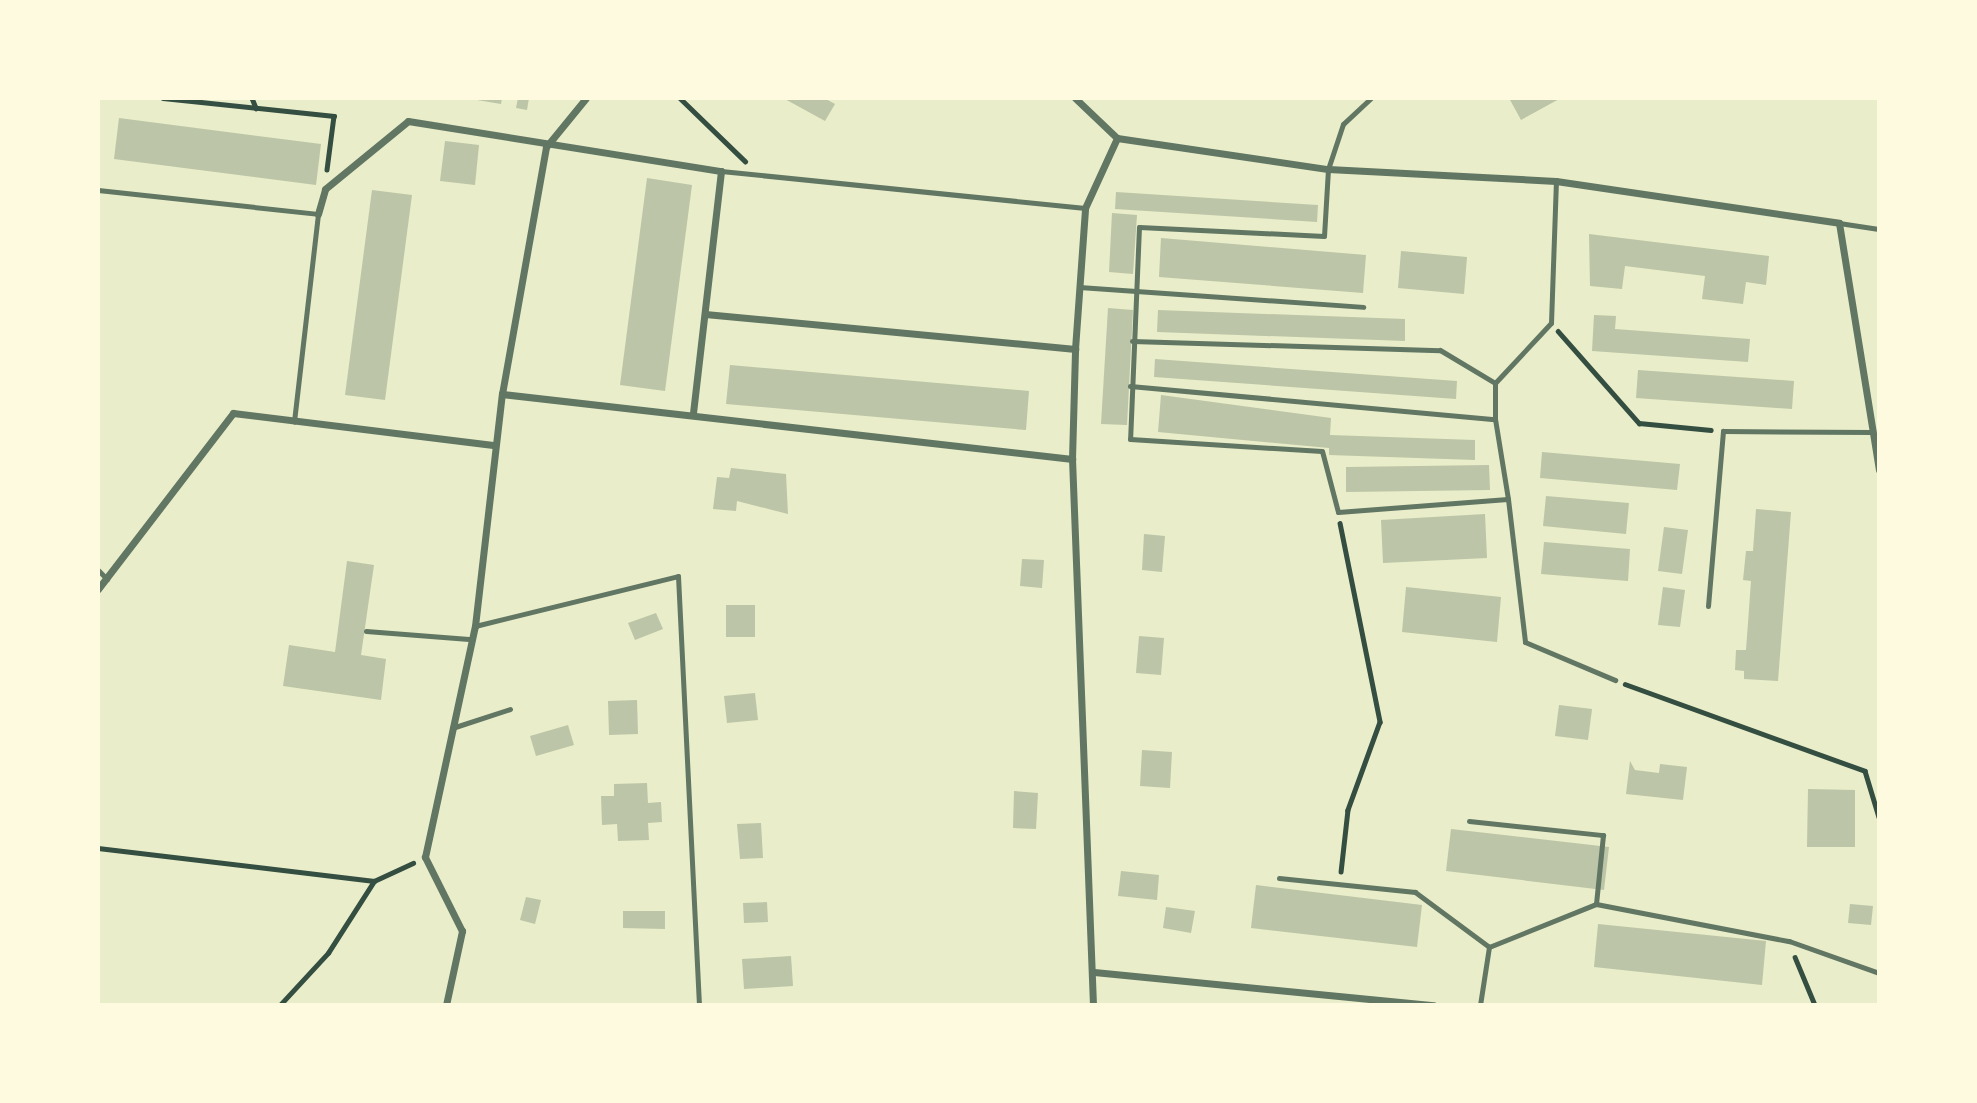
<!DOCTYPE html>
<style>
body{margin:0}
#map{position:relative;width:1977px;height:1103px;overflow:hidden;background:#e9edc9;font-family:"Roboto Condensed",sans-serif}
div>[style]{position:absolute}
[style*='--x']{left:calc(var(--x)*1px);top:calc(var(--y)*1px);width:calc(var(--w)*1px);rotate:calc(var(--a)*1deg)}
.building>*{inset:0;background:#bcc5a7}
.path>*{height:4.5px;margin:-2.25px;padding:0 2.25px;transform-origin:2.25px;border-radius:2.25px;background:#344e41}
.service>*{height:5px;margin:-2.5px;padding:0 2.5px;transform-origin:2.5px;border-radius:2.5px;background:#617663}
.minor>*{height:7px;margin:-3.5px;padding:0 3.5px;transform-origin:3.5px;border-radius:3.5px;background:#617663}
span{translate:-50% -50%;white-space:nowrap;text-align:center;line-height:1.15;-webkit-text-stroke:5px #fefae0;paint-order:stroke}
.frame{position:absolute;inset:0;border:100px solid #fefae0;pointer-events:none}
</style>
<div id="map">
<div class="building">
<div style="clip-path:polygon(465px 98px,502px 98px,501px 104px)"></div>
<div style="clip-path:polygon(518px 98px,529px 98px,527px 110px,516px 108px)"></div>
<div style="clip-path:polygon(783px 98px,824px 98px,835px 104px,825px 121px)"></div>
<div style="clip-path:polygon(1509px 98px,1561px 98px,1521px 120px)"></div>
<div style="clip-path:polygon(119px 118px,321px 144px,316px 185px,114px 159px)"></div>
<div style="clip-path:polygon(445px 141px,479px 145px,475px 185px,440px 181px)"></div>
<div style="clip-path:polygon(647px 178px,692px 185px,665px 391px,620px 385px)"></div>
<div style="clip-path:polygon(372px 190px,412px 195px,385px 400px,345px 395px)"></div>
<div style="clip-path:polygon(1116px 192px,1318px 205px,1317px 222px,1115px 209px)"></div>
<div style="clip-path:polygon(1112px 213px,1137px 215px,1133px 274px,1109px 272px)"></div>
<div style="clip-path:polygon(1589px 234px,1769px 256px,1766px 285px,1746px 282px,1743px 304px,1702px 299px,1705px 276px,1625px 266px,1622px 289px,1590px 286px)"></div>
<div style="clip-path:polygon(1161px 238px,1366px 255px,1363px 293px,1159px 277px)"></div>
<div style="clip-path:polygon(1401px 251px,1467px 257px,1464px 294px,1398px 288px)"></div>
<div style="clip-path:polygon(1108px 308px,1133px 310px,1127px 425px,1101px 424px)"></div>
<div style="clip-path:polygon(1158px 310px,1405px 319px,1405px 341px,1157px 332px)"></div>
<div style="clip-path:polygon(1594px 315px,1616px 316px,1615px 329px,1750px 339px,1748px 362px,1592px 351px)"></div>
<div style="clip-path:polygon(1155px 359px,1457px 381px,1456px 399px,1154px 377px)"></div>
<div style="clip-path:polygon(730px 365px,1029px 391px,1026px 430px,726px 404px)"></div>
<div style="clip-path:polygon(1638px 370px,1794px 381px,1792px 409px,1636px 398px)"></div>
<div style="clip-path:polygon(1161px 395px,1331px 418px,1330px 435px,1475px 440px,1475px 460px,1329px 455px,1329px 448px,1158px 432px)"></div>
<div style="clip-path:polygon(1542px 452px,1680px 464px,1677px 490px,1540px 478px)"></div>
<div style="clip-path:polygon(1489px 465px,1490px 490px,1346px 492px,1346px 467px)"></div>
<div style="clip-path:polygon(731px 468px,786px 474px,788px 514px,737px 501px,736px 511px,713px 509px,717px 477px,729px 478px)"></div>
<div style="clip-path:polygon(1546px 496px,1629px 503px,1626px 534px,1543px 526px)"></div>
<div style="clip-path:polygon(1756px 509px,1791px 512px,1778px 681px,1744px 679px,1744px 671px,1735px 670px,1736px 650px,1746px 650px,1751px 581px,1743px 580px,1746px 551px,1753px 551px)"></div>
<div style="clip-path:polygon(1485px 514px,1487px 558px,1383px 563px,1381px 520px)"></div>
<div style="clip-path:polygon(1664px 527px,1688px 530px,1682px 574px,1658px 571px)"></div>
<div style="clip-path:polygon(1144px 534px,1165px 536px,1162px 572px,1142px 570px)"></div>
<div style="clip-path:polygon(1544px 542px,1630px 549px,1628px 581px,1541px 574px)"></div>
<div style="clip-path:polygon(1022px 559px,1044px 560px,1042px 588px,1020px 586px)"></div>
<div style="clip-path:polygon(347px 561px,374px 565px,361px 655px,386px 659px,381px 700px,283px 686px,289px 645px,335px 652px)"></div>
<div style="clip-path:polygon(1406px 587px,1501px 597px,1497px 642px,1402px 632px)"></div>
<div style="clip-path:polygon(1663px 587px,1685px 590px,1680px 627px,1658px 625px)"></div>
<div style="clip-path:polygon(726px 605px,755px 605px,755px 637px,726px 637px)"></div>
<div style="clip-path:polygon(656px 613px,663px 629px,635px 640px,628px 623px)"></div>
<div style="clip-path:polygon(1139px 636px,1164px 638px,1161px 675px,1136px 673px)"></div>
<div style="clip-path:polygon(755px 693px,758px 720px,727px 723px,724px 696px)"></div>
<div style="clip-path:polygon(637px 700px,638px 734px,609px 735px,608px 701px)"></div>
<div style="clip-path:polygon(1559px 705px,1592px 709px,1588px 740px,1555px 736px)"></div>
<div style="clip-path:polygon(568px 725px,574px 745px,536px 756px,530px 736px)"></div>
<div style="clip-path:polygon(1142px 750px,1172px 752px,1170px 788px,1140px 786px)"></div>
<div style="clip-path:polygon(1630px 761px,1635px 770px,1659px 773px,1660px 764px,1687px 767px,1683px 800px,1626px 794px)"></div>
<div style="clip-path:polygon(647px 783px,648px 803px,661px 802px,662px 822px,648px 823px,649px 840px,618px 841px,617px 824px,602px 825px,601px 796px,614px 796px,614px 784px)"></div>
<div style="clip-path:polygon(1808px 789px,1855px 790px,1855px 847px,1807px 847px)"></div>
<div style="clip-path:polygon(1014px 791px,1038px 793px,1036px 829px,1013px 828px)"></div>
<div style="clip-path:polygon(761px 823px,763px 858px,740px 859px,737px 824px)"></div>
<div style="clip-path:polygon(1451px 829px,1609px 847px,1604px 890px,1446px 871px)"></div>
<div style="clip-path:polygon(1121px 871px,1159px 875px,1157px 900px,1118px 896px)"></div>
<div style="clip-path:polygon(1256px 885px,1422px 905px,1417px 947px,1251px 928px)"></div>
<div style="clip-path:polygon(526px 897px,541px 900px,535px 924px,520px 920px)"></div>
<div style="clip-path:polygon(767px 902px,768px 922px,744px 923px,743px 903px)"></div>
<div style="clip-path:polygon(1850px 904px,1873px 906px,1871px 925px,1848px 923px)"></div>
<div style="clip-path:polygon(1166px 907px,1195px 911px,1191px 933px,1163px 928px)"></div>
<div style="clip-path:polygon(623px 911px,665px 911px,665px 929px,623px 928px)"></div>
<div style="clip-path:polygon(1598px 924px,1766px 941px,1762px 985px,1594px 967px)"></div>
<div style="clip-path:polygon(791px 956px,793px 986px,744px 989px,742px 959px)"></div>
</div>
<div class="path">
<div style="--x:163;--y:98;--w:172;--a:6"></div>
<div style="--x:334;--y:116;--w:54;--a:97.4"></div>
<div style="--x:252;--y:98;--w:11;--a:68"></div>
<div style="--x:680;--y:98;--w:91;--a:44.1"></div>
<div style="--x:1558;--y:331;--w:123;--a:48.6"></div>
<div style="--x:1639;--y:423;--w:72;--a:5.6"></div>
<div style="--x:1340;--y:523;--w:203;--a:78.6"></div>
<div style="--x:1380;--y:722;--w:94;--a:110"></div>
<div style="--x:1348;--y:810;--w:62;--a:96.4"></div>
<div style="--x:1625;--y:684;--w:255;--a:19.9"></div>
<div style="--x:1865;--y:771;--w:48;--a:73.1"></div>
<div style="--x:98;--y:848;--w:278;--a:6.8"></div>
<div style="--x:374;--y:881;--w:43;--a:-24.8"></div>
<div style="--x:1795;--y:957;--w:52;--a:67.4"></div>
<div style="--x:280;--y:1005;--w:71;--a:-47.3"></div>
<div style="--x:328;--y:953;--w:85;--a:-57.4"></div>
</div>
<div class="service">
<div style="--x:1371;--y:98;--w:38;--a:137"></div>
<div style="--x:1343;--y:124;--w:47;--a:108.4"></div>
<div style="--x:1328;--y:169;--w:67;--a:93.4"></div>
<div style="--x:1324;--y:236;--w:185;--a:-177.2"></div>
<div style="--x:1139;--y:227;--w:212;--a:92.4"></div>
<div style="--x:1130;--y:439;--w:192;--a:3.6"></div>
<div style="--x:1322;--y:451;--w:63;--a:75.3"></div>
<div style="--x:1338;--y:512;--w:170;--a:-4.4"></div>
<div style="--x:1508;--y:499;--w:81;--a:-99.2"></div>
<div style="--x:721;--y:171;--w:366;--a:5.8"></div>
<div style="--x:98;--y:190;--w:221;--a:6.2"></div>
<div style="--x:318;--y:214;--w:209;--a:96.6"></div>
<div style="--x:1839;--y:223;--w:40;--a:8.5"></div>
<div style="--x:1079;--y:287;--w:285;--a:4"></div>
<div style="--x:1132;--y:341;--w:308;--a:1.7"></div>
<div style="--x:1440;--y:350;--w:64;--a:31"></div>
<div style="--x:1495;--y:383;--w:82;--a:-47"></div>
<div style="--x:1551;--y:323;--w:142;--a:-88"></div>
<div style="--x:1130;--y:386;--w:366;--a:5.2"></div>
<div style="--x:1495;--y:419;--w:36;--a:-90"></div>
<div style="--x:1508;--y:499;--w:144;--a:83.2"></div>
<div style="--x:1525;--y:642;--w:98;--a:22.9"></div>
<div style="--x:98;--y:570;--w:13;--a:45"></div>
<div style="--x:1708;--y:606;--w:176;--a:-85.1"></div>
<div style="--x:1723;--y:431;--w:149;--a:0.4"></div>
<div style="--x:475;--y:626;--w:209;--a:-13.8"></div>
<div style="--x:678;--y:576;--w:430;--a:87.2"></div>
<div style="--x:366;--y:631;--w:103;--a:4.4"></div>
<div style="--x:452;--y:728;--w:61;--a:-18.1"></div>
<div style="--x:1469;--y:821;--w:135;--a:6"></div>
<div style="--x:1603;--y:835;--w:69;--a:95.8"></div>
<div style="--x:1596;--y:904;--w:197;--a:10.9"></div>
<div style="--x:1789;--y:941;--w:96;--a:19.6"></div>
<div style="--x:1279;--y:878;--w:137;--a:5.9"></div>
<div style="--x:1415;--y:892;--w:92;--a:36.6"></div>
<div style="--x:1489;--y:947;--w:115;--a:-21.9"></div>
<div style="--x:1480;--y:1005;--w:59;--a:-81.2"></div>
</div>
<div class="minor">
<div style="--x:1075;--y:98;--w:58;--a:43.6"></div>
<div style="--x:1117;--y:138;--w:213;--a:8.4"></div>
<div style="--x:1328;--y:169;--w:228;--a:3"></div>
<div style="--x:1556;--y:181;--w:286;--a:8.4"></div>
<div style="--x:1839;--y:223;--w:250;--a:80.8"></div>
<div style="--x:318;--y:214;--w:26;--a:-74"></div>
<div style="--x:325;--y:189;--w:107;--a:-39.3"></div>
<div style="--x:408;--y:121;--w:317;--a:9.1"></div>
<div style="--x:721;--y:171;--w:245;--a:96.6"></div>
<div style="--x:705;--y:314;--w:372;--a:5.4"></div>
<div style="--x:502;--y:394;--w:574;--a:6.51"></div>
<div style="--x:98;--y:589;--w:222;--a:-52.5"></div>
<div style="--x:233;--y:413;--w:264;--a:7"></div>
<div style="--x:1094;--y:972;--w:341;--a:5.6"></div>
<div style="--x:446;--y:1005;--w:76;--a:-77.8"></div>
<div style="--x:462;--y:931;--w:83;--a:-116.6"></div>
<div style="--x:425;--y:857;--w:236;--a:-77.8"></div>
<div style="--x:475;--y:626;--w:234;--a:-83.4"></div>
<div style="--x:502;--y:394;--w:251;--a:-79.9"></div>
<div style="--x:546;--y:147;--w:63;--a:-50.8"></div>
<div style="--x:1093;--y:1005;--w:546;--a:-92.2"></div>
<div style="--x:1072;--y:459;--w:110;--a:-88.4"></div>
<div style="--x:1075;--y:349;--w:141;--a:-85.9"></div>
<div style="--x:1085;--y:208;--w:77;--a:-65.4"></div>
</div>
<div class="frame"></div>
</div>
